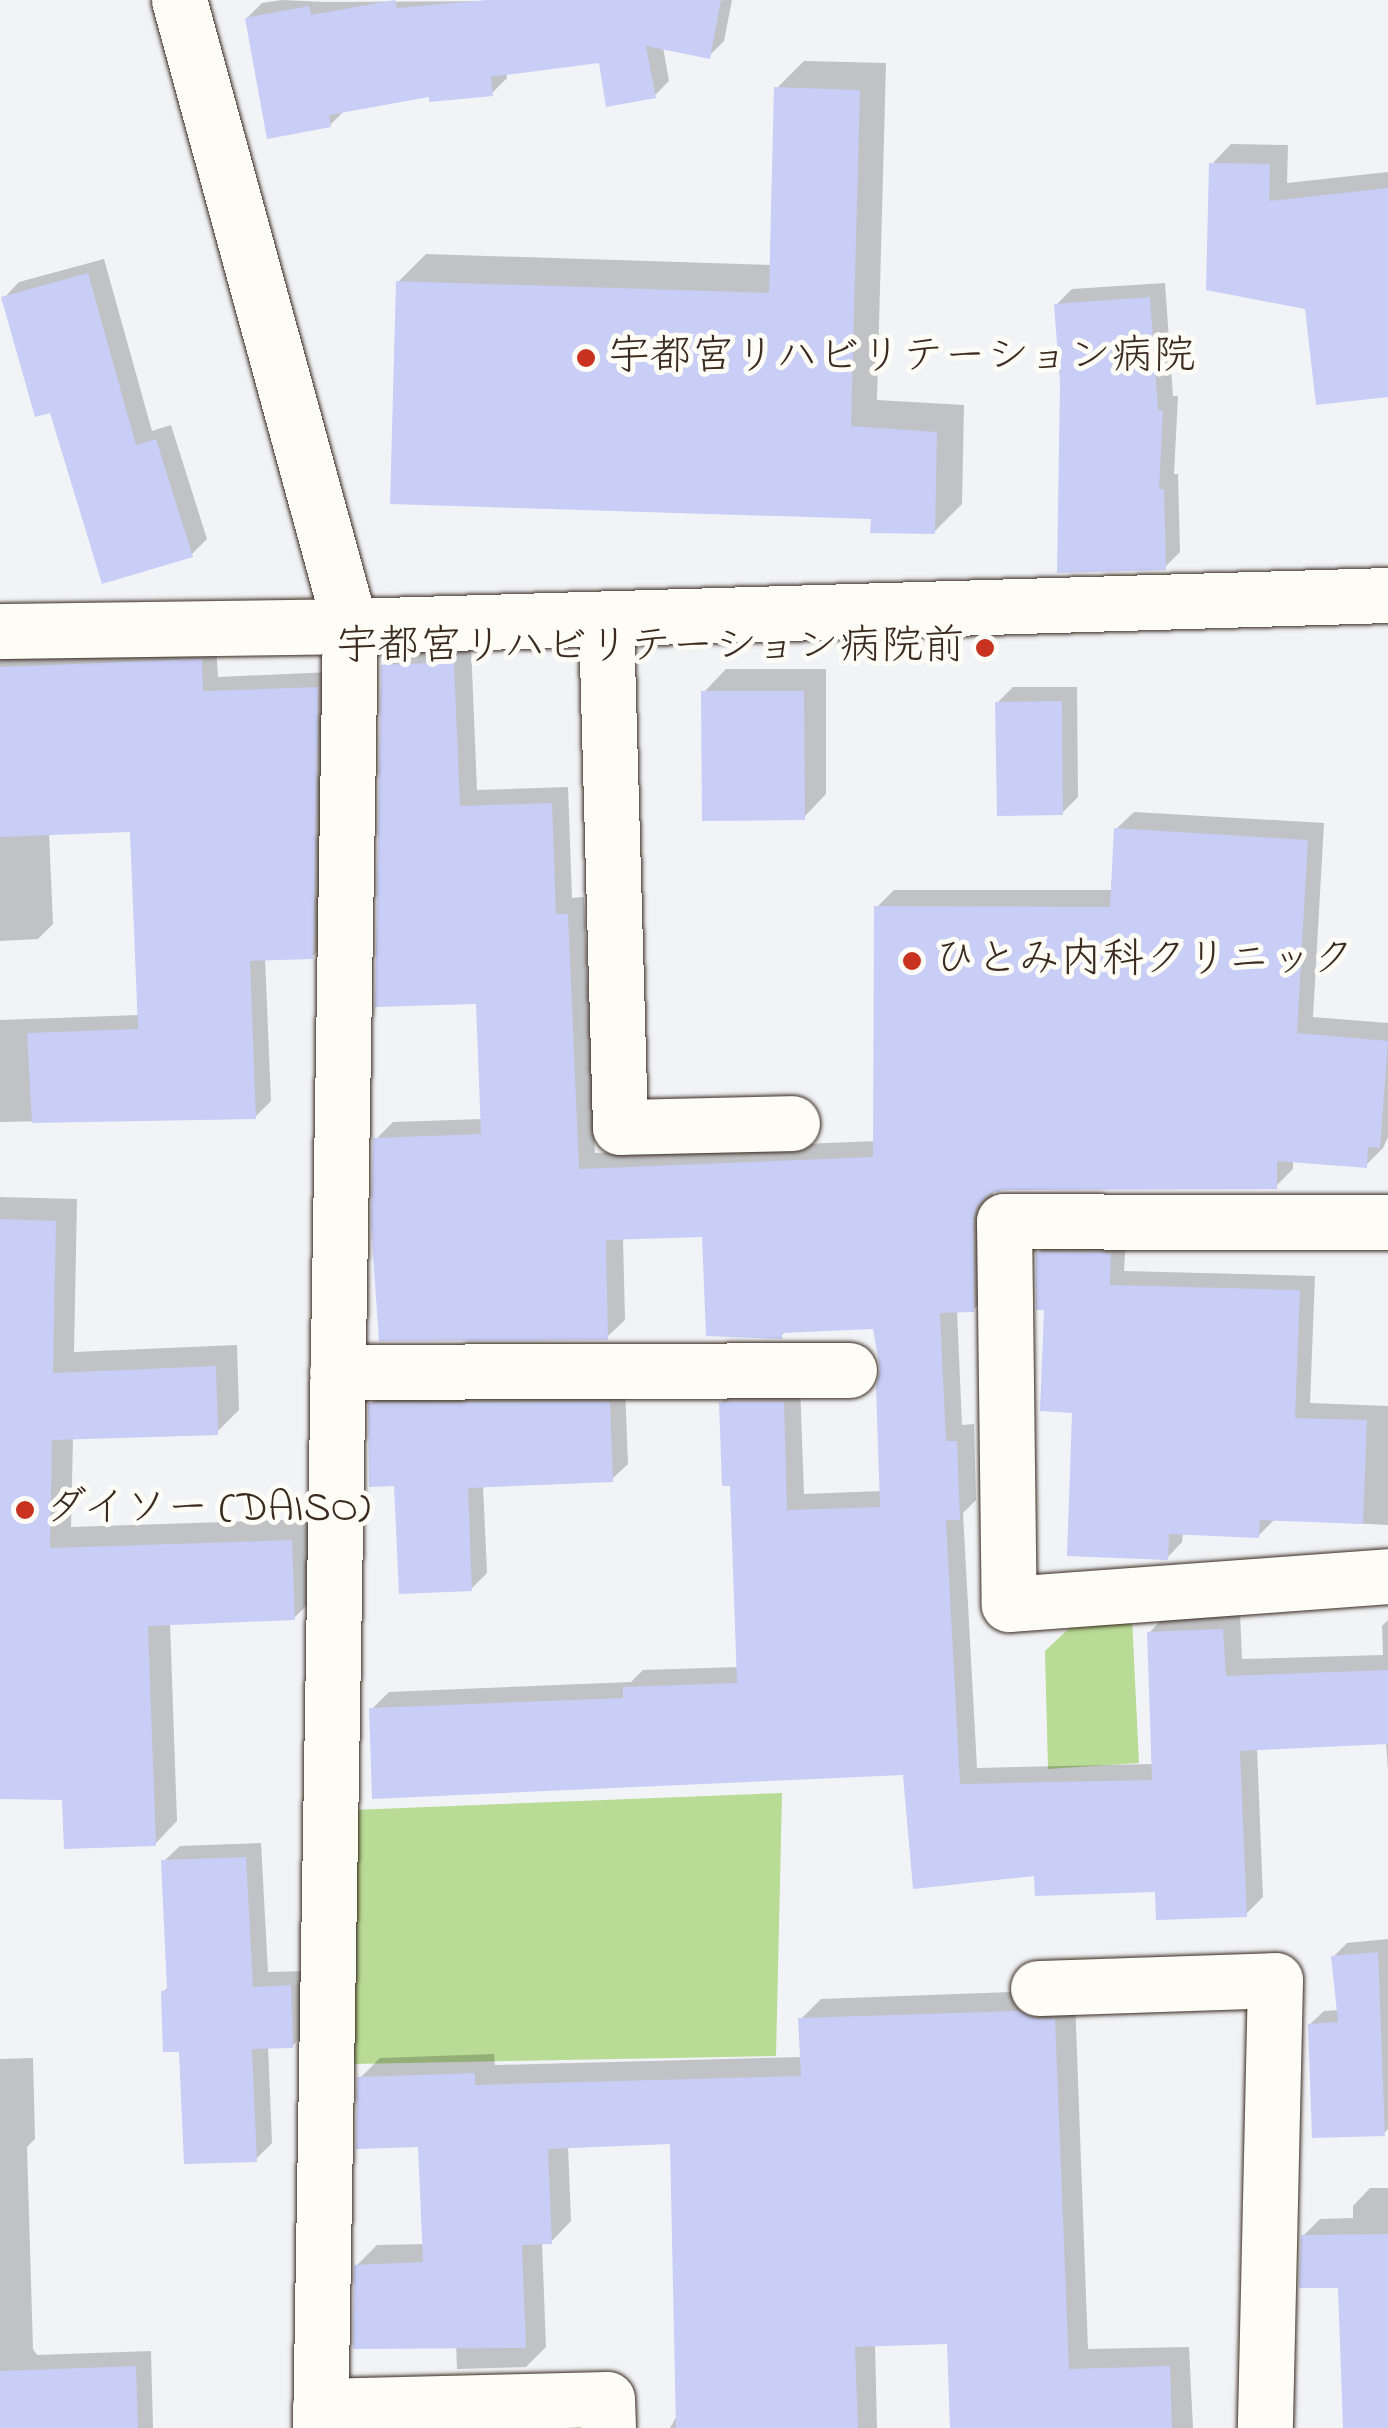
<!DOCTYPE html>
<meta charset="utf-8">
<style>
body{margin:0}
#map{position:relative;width:1388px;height:2428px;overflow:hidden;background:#f2f3f7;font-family:"Indie Flower","Klee One",sans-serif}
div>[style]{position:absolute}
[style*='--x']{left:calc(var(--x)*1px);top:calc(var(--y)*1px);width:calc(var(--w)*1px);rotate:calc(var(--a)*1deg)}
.green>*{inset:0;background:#b8db95}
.shadow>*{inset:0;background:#0003}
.building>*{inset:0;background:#c8cef6}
.roads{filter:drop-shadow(0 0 2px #3b2a1e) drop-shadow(0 0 2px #3b2a1e)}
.minor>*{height:55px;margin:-27.5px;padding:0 27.5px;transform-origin:27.5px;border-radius:27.5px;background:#fdfcf7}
.tertiary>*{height:55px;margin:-27.5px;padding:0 27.5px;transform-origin:27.5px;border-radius:27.5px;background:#fdfcf7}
.dots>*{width:28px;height:28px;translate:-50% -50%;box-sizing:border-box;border:5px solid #fdfcf7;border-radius:50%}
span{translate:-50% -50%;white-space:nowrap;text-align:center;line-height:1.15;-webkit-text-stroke:10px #fdfcf7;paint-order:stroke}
.poi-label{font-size:42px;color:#3b2a1e}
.left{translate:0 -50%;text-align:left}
.right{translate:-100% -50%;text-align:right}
</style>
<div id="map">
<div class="green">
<div style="clip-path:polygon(1132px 1618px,1139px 1763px,1048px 1769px,1045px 1651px,1078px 1620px)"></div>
<div style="clip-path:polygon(782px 1793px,776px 2056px,352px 2064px,352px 1810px)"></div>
</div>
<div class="shadow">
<div style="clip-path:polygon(282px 0,325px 2px,732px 0,724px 41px,709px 56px,663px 47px,669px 81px,654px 96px,601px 60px,506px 72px,507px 78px,492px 93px,431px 94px,345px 110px,330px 125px,247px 18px,262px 3px)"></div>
<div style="clip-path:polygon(804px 61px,886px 63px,877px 400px,964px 405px,962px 504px,934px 532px,874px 517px,398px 282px,426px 254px,772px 265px,777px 88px)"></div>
<div style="clip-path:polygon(1231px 144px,1288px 145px,1287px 183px,1388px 172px,1388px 394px,1307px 307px,1212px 164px)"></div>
<div style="clip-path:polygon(104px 259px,152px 431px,171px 425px,207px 539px,191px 555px,52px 409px,4px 298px,19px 282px)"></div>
<div style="clip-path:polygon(1165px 283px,1173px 396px,1178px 396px,1174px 474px,1178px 474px,1180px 552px,1164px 568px,1056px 305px,1072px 289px)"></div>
<div style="clip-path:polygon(216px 645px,218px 677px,332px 672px,328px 941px,312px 957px,265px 958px,271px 1101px,255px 1117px,0 1122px,0 1020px,139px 1015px,132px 830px,49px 833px,53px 924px,38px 939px,0 941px,0 654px)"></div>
<div style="clip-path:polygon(471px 646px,477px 790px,568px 787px,572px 898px,584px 897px,595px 1153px,876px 1141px,877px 907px,894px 890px,1113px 890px,1116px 829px,1134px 812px,1324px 823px,1313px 1017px,1388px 1023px,1388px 1137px,1383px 1148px,1366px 1165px,1293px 1160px,1293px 1169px,1276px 1186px,993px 1190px,990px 1292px,973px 1310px,957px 1310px,962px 1425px,974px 1424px,976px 1500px,963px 1513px,977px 1768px,1154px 1764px,1149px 1633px,1166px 1615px,1240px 1613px,1242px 1659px,1383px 1655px,1382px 1626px,1388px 1620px,1388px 1772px,1386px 1741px,1257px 1748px,1263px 1897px,1246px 1914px,1157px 1890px,1036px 1873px,905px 1772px,372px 1709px,389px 1692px,631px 1682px,643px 1670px,739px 1667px,733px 1483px,721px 1403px,739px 1385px,800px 1385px,804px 1494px,882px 1491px,883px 1369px,875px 1327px,787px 1330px,781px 1336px,705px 1235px,623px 1237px,625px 1320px,607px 1337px,375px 1140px,393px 1122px,483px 1119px,478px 1001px,383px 666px,401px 649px)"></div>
<div style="clip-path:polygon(726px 669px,826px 669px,826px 794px,804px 817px,704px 692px)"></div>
<div style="clip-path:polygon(1013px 687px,1077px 687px,1078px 797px,1062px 813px,997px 703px)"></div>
<div style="clip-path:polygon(0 1197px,77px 1199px,74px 1352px,237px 1345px,239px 1410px,217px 1432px,73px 1437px,71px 1527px,313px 1519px,316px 1596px,294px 1618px,170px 1622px,177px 1821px,155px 1844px,65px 1798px,0 1796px)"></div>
<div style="clip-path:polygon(1054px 1238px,1126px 1238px,1124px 1271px,1315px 1276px,1310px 1403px,1388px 1406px,1388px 1525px,1275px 1519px,1258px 1536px,1183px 1532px,1182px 1542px,1167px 1558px,1075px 1410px,1047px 1307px,1038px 1253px)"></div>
<div style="clip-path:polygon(387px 1388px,625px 1388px,628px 1464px,612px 1479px,483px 1485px,487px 1573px,471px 1589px,397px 1484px,371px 1404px)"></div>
<div style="clip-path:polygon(261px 1843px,268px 1972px,306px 1971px,308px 2030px,292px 2046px,268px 2046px,272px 2143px,256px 2159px,182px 2049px,163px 1992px,169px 1986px,164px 1861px,180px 1846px)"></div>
<div style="clip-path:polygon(1388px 1939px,1388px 2129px,1384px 2133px,1310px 2024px,1324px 2011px,1339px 2010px,1333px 1957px,1347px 1943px)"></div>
<div style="clip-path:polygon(1039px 1991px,1075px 1999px,1088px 2349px,1189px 2347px,1193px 2428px,952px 2428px,949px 2341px,875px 2344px,877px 2428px,670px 2428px,678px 2414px,672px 2142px,568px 2146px,571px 2221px,551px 2242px,542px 2242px,546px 2347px,526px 2367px,457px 2369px,456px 2342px,356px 2266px,377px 2245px,425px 2244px,420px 2144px,360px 2078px,380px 2058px,494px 2054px,495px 2065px,802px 2057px,801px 2019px,821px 1999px)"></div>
<div style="clip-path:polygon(33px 2058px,35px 2139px,27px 2147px,33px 2349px,37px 2355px,151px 2351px,153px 2428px,0 2428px,0 2059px)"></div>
<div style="clip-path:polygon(1370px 2188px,1388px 2188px,1388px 2428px,1345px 2428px,1340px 2286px,1303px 2236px,1320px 2219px,1353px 2218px,1353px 2206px)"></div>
</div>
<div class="building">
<div style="clip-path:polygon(395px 0,397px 8px,487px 0,721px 0,710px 59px,646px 46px,656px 98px,606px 107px,599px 63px,491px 77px,493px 96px,429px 102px,429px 97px,329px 115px,331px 127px,267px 139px,245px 18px,309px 6px,311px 15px)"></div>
<div style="clip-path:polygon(774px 87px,860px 90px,851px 426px,937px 432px,935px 534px,870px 533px,871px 519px,390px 504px,396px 281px,769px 293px)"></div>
<div style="clip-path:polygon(1209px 163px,1270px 164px,1269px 201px,1388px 188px,1388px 397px,1316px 405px,1305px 309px,1206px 290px)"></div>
<div style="clip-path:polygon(88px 273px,136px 445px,156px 439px,193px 557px,102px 584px,50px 413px,35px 417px,1px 297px)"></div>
<div style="clip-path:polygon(1150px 297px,1158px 410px,1163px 411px,1159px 489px,1164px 489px,1166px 570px,1057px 573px,1060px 383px,1054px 304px)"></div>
<div style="clip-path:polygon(202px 659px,203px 691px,318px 687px,313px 959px,250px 961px,256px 1119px,32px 1123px,27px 1033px,138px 1029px,130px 832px,0 837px,0 667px)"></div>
<div style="clip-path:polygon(454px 662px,460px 806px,552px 803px,556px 914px,568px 914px,579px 1169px,873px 1157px,874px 906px,1110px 907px,1114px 828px,1308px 840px,1297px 1033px,1388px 1041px,1380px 1148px,1368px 1147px,1367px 1168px,1277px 1161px,1277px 1189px,1004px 1190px,989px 1194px,977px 1205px,973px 1220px,974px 1312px,940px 1313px,946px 1441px,957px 1441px,960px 1520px,946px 1520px,960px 1784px,1152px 1780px,1147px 1632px,1223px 1629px,1226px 1676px,1388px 1670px,1388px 1744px,1240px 1751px,1247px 1917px,1156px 1920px,1155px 1892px,1035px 1896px,1034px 1876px,913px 1889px,903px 1775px,372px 1799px,369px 1708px,623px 1698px,623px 1687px,737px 1683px,730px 1486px,722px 1486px,719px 1402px,784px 1402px,787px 1510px,880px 1507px,876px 1386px,880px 1369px,873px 1329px,782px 1333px,782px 1339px,706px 1336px,702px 1237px,606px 1240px,608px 1340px,379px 1341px,371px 1226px,373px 1138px,481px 1134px,476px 1004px,375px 1007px,381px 665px)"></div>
<div style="clip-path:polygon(701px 691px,804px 691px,805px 820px,702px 821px)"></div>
<div style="clip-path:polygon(1062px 701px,1063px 815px,997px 816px,995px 702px)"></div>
<div style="clip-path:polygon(0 1219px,56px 1221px,53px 1373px,216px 1366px,218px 1435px,52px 1440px,50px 1548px,292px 1540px,295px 1620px,148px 1626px,156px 1846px,64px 1849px,62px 1800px,0 1799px)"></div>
<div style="clip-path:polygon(1036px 1252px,1111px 1253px,1110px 1285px,1300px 1290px,1295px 1418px,1367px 1420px,1363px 1524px,1260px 1520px,1259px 1538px,1169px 1534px,1168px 1560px,1067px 1556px,1072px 1413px,1040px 1411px,1044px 1310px,1036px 1310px)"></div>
<div style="clip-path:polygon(610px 1402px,613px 1482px,468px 1488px,472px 1591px,399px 1594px,394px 1486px,369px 1487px,368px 1403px)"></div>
<div style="clip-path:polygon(246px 1857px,253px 1987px,291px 1985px,293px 2048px,252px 2049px,257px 2162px,184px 2164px,179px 2052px,163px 2052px,161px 1991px,167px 1990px,161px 1860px)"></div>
<div style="clip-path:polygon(1378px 1952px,1385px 2136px,1312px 2138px,1308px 2024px,1338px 2022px,1331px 1956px)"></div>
<div style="clip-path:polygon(1018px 2011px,1038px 2019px,1055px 2019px,1069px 2369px,1170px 2366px,1172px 2428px,950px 2428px,947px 2344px,855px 2347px,858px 2428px,676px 2428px,670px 2144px,548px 2149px,552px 2244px,522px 2245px,526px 2348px,353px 2349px,354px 2265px,423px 2262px,418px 2147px,356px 2149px,357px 2077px,475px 2073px,475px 2085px,801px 2076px,798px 2018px)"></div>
<div style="clip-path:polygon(1388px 2234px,1388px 2428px,1343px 2428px,1338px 2288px,1299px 2288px,1301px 2235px)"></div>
<div style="clip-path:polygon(136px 2366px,138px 2428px,0 2428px,0 2371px)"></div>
</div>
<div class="roads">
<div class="minor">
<div style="--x:179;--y:0;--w:649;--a:74.72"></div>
<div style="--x:350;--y:626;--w:1802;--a:90.95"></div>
<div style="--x:606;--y:622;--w:505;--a:88.41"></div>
<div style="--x:620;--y:1127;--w:172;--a:-1.3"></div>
<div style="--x:0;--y:631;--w:350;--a:-0.8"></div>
<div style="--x:1388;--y:1222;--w:384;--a:-179.9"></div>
<div style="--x:1004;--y:1221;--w:383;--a:89.3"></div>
<div style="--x:1009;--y:1604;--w:380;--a:-4.2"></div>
<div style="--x:337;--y:1372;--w:512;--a:-0.22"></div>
<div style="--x:1038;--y:1988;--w:237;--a:-1.9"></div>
<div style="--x:1275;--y:1980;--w:448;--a:91.3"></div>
<div style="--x:320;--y:2406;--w:287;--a:-1.4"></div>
<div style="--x:607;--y:2399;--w:29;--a:88"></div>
</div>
<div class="tertiary">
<div style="--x:350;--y:626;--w:1038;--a:-1.71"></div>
</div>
</div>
<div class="dots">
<div style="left:586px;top:358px;background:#c8321e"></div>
<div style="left:985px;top:648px;background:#c8321e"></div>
<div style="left:912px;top:961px;background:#c8321e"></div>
<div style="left:25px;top:1510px;background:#c8321e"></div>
</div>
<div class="poi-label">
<span class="left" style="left:608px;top:358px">宇都宮リハビリテーション病院</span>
<span class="right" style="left:965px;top:648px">宇都宮リハビリテーション病院前</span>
<span class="left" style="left:934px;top:961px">ひとみ内科クリニック</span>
<span class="left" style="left:45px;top:1510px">ダイソー (DAISO)</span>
</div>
</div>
